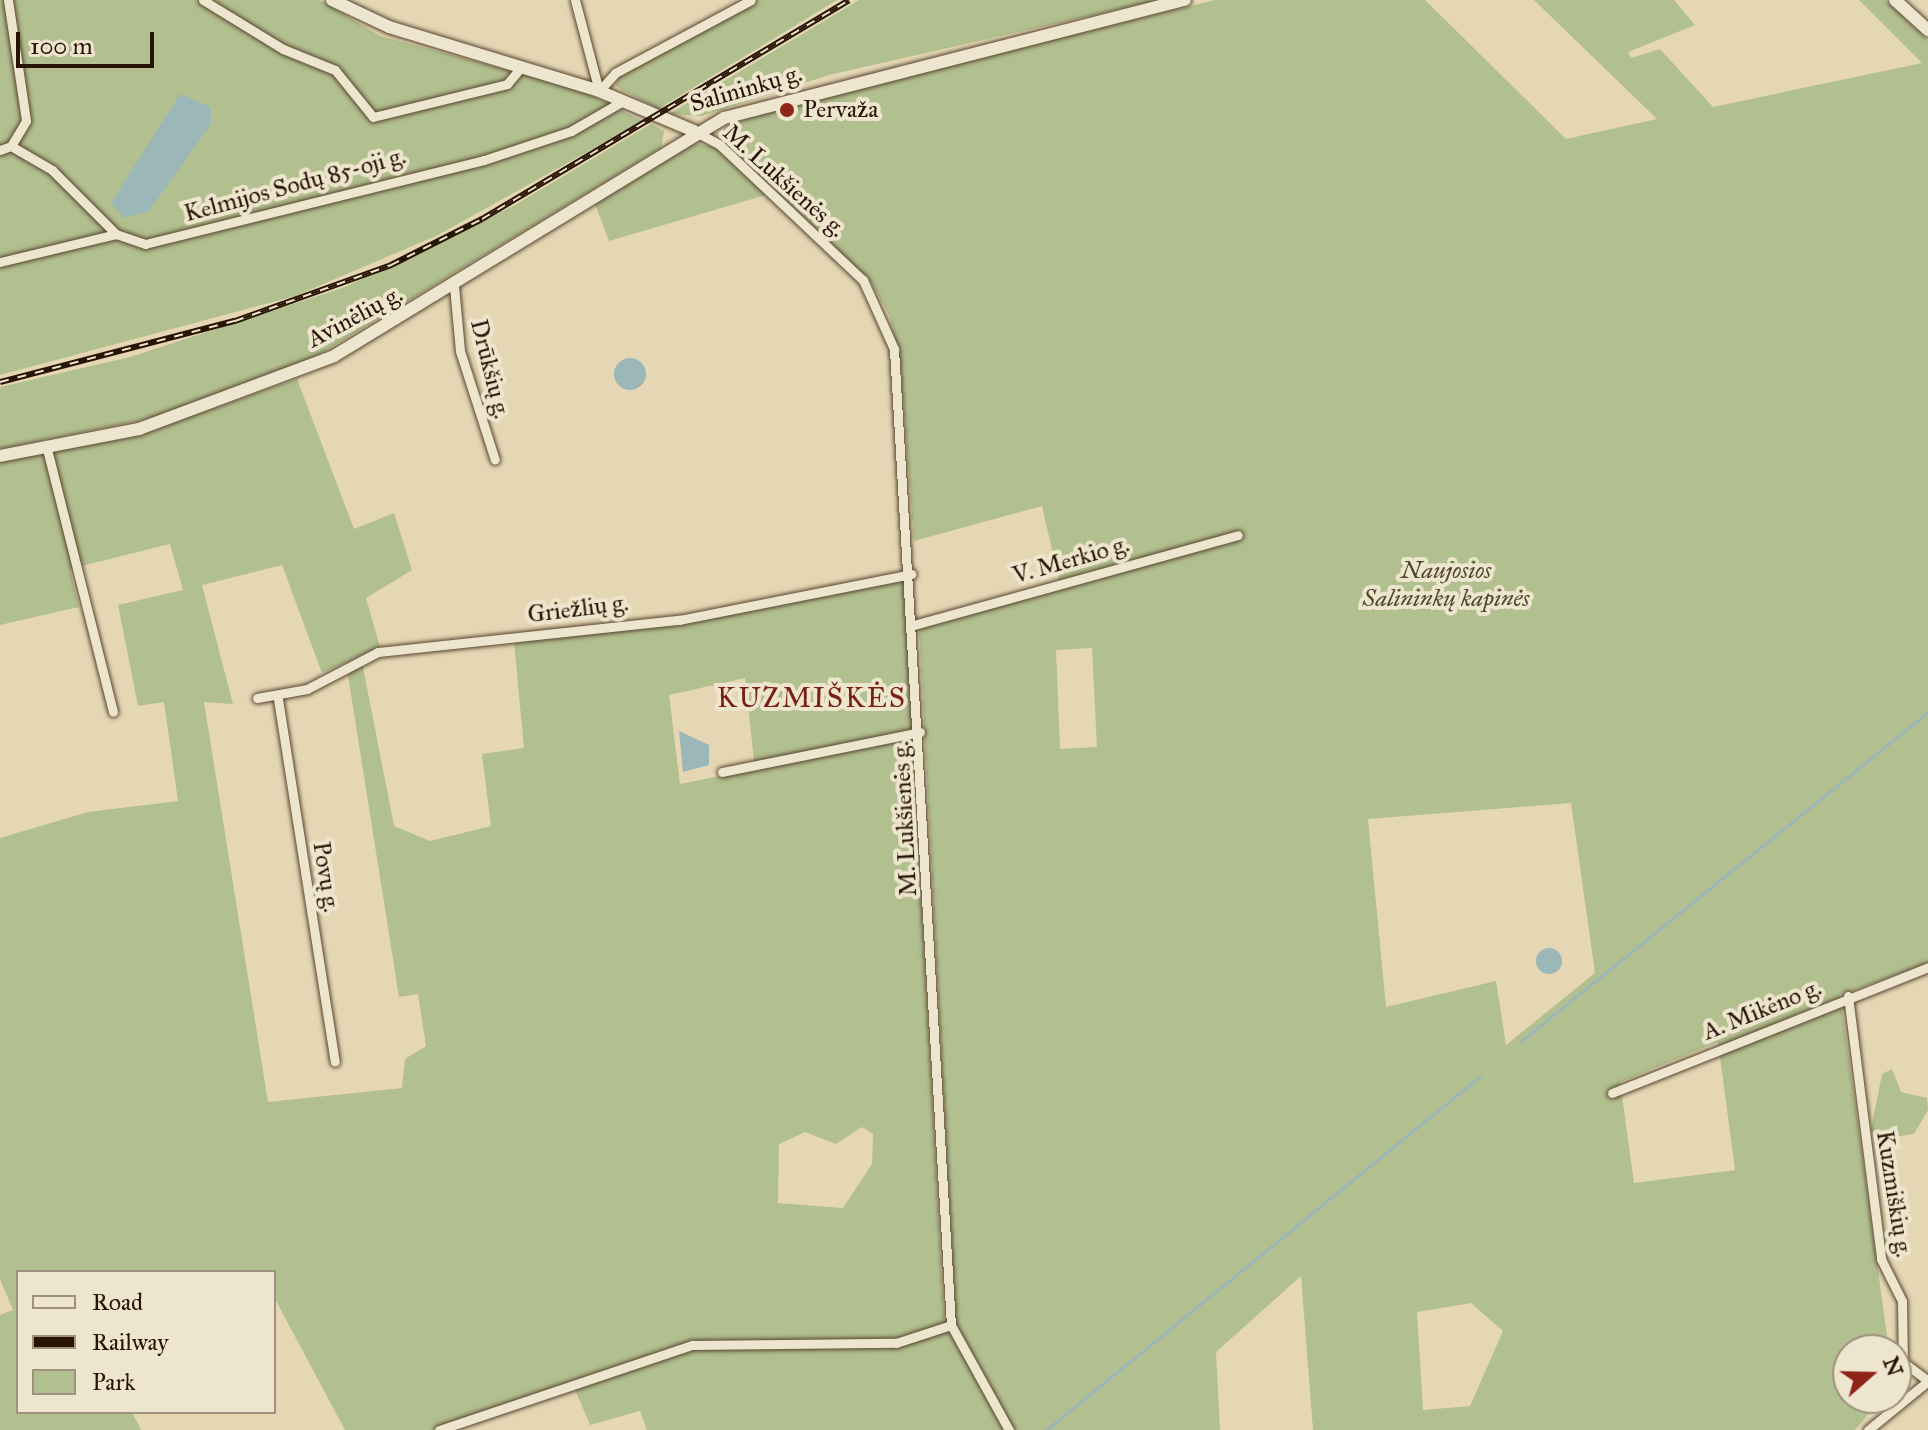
<!DOCTYPE html>
<meta charset="utf-8">
<style>
body{margin:0}
#map{position:relative;width:1928px;height:1430px;overflow:hidden;background:#e5d7b4;font-family:"IM FELL Great Primer",serif}
div>[style]{position:absolute}
[style*='--x']{left:calc(var(--x)*1px);top:calc(var(--y)*1px);width:calc(var(--w)*1px);rotate:calc(var(--a)*1deg)}
.green>*{inset:0;background:#b2bf8f}
.water>*{inset:0;background:#9bb7b8}
.round{border-radius:50%}
.stream>*{height:3px;margin:-1.5px;padding:0 1.5px;transform-origin:1.5px;border-radius:1.5px;background:#9bb7b8}
.roads{filter:drop-shadow(0 0 2px #57452f) drop-shadow(0 0 2px #57452f)}
.street>*{height:9px;margin:-4.5px;padding:0 4.5px;transform-origin:4.5px;border-radius:4.5px;background:#eee5ce}
.secondary>*{height:12px;margin:-6px;padding:0 6px;transform-origin:6px;border-radius:6px;background:#eee5ce}
.rail>*{height:6px;margin-top:-3px;transform-origin:0;background:repeating-linear-gradient(90deg,#eee5ce 0 9px,#281403 0 18px);box-sizing:border-box;border-block:2px solid #281403}
.dots>*{width:22px;height:22px;translate:-50% -50%;box-sizing:border-box;border:4px solid #eee5ce;border-radius:50%}
span{translate:-50% -50%;white-space:nowrap;text-align:center;line-height:1.15;-webkit-text-stroke:8px #eee5ce;paint-order:stroke}
.street-label{font-size:24px;color:#281403}
.poi-label{font-size:24px;color:#281403}
.left{translate:0 -50%;text-align:left}
.park-label{font-size:24px;color:#51472d;font-style:italic}
.quarter-label{font-size:28px;color:#7a1f14;letter-spacing:2px}
.legend{position:absolute;left:16px;top:1270px;width:260px;height:144px;box-sizing:border-box;background:#eee5ce;border:2px solid #9f917d;margin:0;padding:10px 14px;list-style:none;font-size:24px;color:#281403}
.legend li{display:flex;align-items:center;gap:16px;height:40px}
.legend b{width:40px;border:2px solid #9f917d}
.north{position:absolute;left:1832px;top:1334px;width:80px;height:80px;box-sizing:border-box;background:#eee5ce;border:2px solid #9f917d;border-radius:50%;rotate:70deg;font-size:22px;font-weight:700;line-height:32px;text-align:center;color:#281403}
.north::after{content:'';display:block;margin:auto;width:28px;height:36px;background:#8f2418;clip-path:polygon(50% 0,100% 100%,50% 72%,0 100%)}
.scale{position:absolute;left:16px;top:32px;width:138px;height:36px;box-sizing:border-box;border:4px solid #281403;border-top:0;padding-left:10px;font-size:24px;line-height:28px;white-space:nowrap;color:#281403;-webkit-text-stroke:6px #eee5ce;paint-order:stroke}
</style>
<div id="map">
<div class="green">
<div style="clip-path:polygon(0 0,320px 0,380px 36px,578px 89px,643px 121px,436px 236px,295px 296px,0 375px)"></div>
<div style="clip-path:polygon(756px 0,837px 0,658px 109px,615px 86px,619px 77px)"></div>
<div style="clip-path:polygon(859px 0,1159px 0,829px 75px,702px 116px,669px 114px)"></div>
<div style="clip-path:polygon(evenodd,1215px 0,1425px 0,1566px 139px,1657px 119px,1534px 0,1674px 0,1695px 25px,1628px 52px,1631px 58px,1660px 49px,1713px 107px,1922px 63px,1859px 0,1885px 0,1928px 40px,1928px 963px,1840px 995px,1889px 1350px,1848px 1350px,1848px 1398px,1882px 1398px,1855px 1430px,1313px 1430px,1301px 1276px,1216px 1352px,1220px 1430px,1015px 1430px,956px 1325px,919px 629px,1061px 589px,1042px 506px,914px 541px,901px 366px,889px 315px,871px 282px,718px 135px,727px 125px,824px 95px,1215px 0,1092px 648px,1097px 747px,1060px 749px,1056px 650px,1092px 648px,1215px 0,1571px 803px,1595px 973px,1506px 1045px,1496px 981px,1386px 1007px,1368px 819px,1571px 803px,1215px 0,1718px 1042px,1735px 1170px,1634px 1183px,1620px 1082px,1718px 1042px,1215px 0,1471px 1303px,1503px 1331px,1470px 1406px,1423px 1410px,1417px 1312px,1471px 1303px)"></div>
<div style="clip-path:polygon(651px 124px,664px 131px,661px 148px,315px 357px,156px 417px,0 449px,0 387px,130px 357px,345px 287px,515px 205px)"></div>
<div style="clip-path:polygon(694px 143px,714px 147px,766px 195px,609px 241px,595px 204px)"></div>
<div style="clip-path:polygon(evenodd,297px 379px,354px 529px,394px 513px,412px 570px,366px 598px,380px 647px,322px 673px,282px 565px,202px 585px,233px 704px,204px 702px,268px 1102px,402px 1088px,405px 1059px,426px 1046px,418px 994px,399px 997px,347px 669px,362px 662px,394px 826px,430px 841px,491px 826px,482px 754px,524px 748px,514px 642px,904px 580px,944px 1319px,1004px 1430px,647px 1430px,640px 1411px,590px 1425px,574px 1387px,456px 1430px,345px 1430px,274px 1297px,274px 1272px,18px 1272px,18px 1412px,132px 1412px,141px 1430px,0 1430px,0 1315px,13px 1310px,0 1279px,0 838px,88px 812px,178px 801px,164px 702px,138px 706px,118px 605px,183px 590px,170px 544px,70px 569px,79px 607px,0 625px,0 460px,129px 438px,297px 379px,745px 678px,755px 769px,680px 784px,669px 695px,745px 678px,297px 379px,862px 1127px,873px 1134px,872px 1164px,843px 1208px,778px 1203px,779px 1144px,805px 1132px,836px 1144px,862px 1127px)"></div>
<div style="clip-path:polygon(1892px 1069px,1901px 1092px,1927px 1098px,1928px 1110px,1914px 1134px,1879px 1139px,1871px 1130px,1882px 1074px)"></div>
</div>
<div class="water">
<div style="clip-path:polygon(180px 94px,211px 107px,211px 124px,149px 211px,124px 218px,111px 203px)"></div>
<div class="round" style="left:614px;top:358px;width:32px;height:32px"></div>
<div style="clip-path:polygon(679px 731px,709px 745px,709px 765px,683px 772px)"></div>
<div class="round" style="left:1536px;top:948px;width:26px;height:26px"></div>
</div>
<div class="stream">
<div style="--x:1521;--y:1041;--w:523;--a:-38.95"></div>
<div style="--x:1046;--y:1430;--w:560;--a:-39.2"></div>
</div>
<div class="roads">
<div class="street">
<div style="--x:8;--y:0;--w:122;--a:81.5"></div>
<div style="--x:26;--y:121;--w:29;--a:121"></div>
<div style="--x:203;--y:0;--w:94;--a:31.5"></div>
<div style="--x:283;--y:49;--w:56;--a:22"></div>
<div style="--x:335;--y:70;--w:60;--a:51"></div>
<div style="--x:373;--y:117;--w:138;--a:-13.8"></div>
<div style="--x:507;--y:84;--w:23;--a:-50"></div>
<div style="--x:575;--y:0;--w:94;--a:75.2"></div>
<div style="--x:599;--y:91;--w:24;--a:-48"></div>
<div style="--x:615;--y:73;--w:154;--a:-28.2"></div>
<div style="--x:694;--y:131;--w:30;--a:28"></div>
<div style="--x:720;--y:145;--w:197;--a:43.4"></div>
<div style="--x:863;--y:280;--w:76;--a:65.8"></div>
<div style="--x:894;--y:349;--w:978;--a:86.66"></div>
<div style="--x:951;--y:1325;--w:120;--a:61.1"></div>
<div style="--x:0;--y:150;--w:12;--a:-20"></div>
<div style="--x:11;--y:146;--w:48;--a:30.3"></div>
<div style="--x:52;--y:170;--w:91;--a:45"></div>
<div style="--x:116;--y:234;--w:31;--a:19"></div>
<div style="--x:145;--y:244;--w:349;--a:-13.9"></div>
<div style="--x:484;--y:160;--w:92;--a:-18.4"></div>
<div style="--x:571;--y:131;--w:60;--a:-30"></div>
<div style="--x:0;--y:262;--w:119;--a:-13.6"></div>
<div style="--x:454;--y:286;--w:65;--a:84.7"></div>
<div style="--x:460;--y:351;--w:114;--a:72.2"></div>
<div style="--x:47;--y:449;--w:271;--a:75.9"></div>
<div style="--x:914;--y:625;--w:336;--a:-15.5"></div>
<div style="--x:257;--y:698;--w:51;--a:-10.2"></div>
<div style="--x:307;--y:689;--w:80;--a:-27.5"></div>
<div style="--x:378;--y:652;--w:303;--a:-6.1"></div>
<div style="--x:679;--y:620;--w:237;--a:-11.2"></div>
<div style="--x:278;--y:699;--w:367;--a:81.1"></div>
<div style="--x:722;--y:772;--w:202;--a:-11.4"></div>
<div style="--x:1848;--y:996;--w:265;--a:82.8"></div>
<div style="--x:1881;--y:1259;--w:47;--a:63.4"></div>
<div style="--x:1902;--y:1301;--w:61;--a:89.1"></div>
<div style="--x:1903;--y:1362;--w:31;--a:37"></div>
<div style="--x:1612;--y:1093;--w:340;--a:-21.7"></div>
<div style="--x:439;--y:1430;--w:267;--a:-18.6"></div>
<div style="--x:692;--y:1345;--w:204;--a:-0.6"></div>
<div style="--x:896;--y:1343;--w:58;--a:-18.1"></div>
<div style="--x:1868;--y:1430;--w:77;--a:-39.2"></div>
</div>
<div class="secondary">
<div style="--x:332;--y:0;--w:63;--a:25.3"></div>
<div style="--x:389;--y:27;--w:220;--a:16.9"></div>
<div style="--x:599;--y:91;--w:103;--a:22.8"></div>
<div style="--x:1895;--y:0;--w:45;--a:42.3"></div>
<div style="--x:0;--y:456;--w:142;--a:-11"></div>
<div style="--x:139;--y:429;--w:208;--a:-20.5"></div>
<div style="--x:334;--y:356;--w:457;--a:-31.4"></div>
<div style="--x:724;--y:118;--w:476;--a:-14.4"></div>
</div>
</div>
<div class="rail">
<div style="--x:0;--y:382;--w:243;--a:-14.6"></div>
<div style="--x:235;--y:321;--w:166;--a:-19.7"></div>
<div style="--x:391;--y:265;--w:102;--a:-26.8"></div>
<div style="--x:482;--y:219;--w:427;--a:-30.8"></div>
</div>
<div class="dots">
<div style="left:787px;top:110px;background:#8f2418"></div>
</div>
<div class="street-label">
<span style="left:746px;top:89px;rotate:-16deg">Salininkų g.</span>
<span style="left:784px;top:181px;rotate:42deg">M. Lukšienės g.</span>
<span style="left:295px;top:185px;rotate:-15deg">Kelmijos Sodų 85-oji g.</span>
<span style="left:355px;top:317px;rotate:-28deg">Avinėlių g.</span>
<span style="left:490px;top:369px;rotate:76deg">Drūkšių g.</span>
<span style="left:1071px;top:560px;rotate:-16deg">V. Merkio g.</span>
<span style="left:578px;top:609px;rotate:-7deg">Griežlių g.</span>
<span style="left:905px;top:819px;rotate:-93deg">M. Lukšienės g.</span>
<span style="left:326px;top:877px;rotate:81deg">Povų g.</span>
<span style="left:1762px;top:1010px;rotate:-22deg">A. Mikėno g.</span>
<span style="left:1894px;top:1194px;rotate:81deg">Kuzmiškių g.</span>
</div>
<div class="poi-label">
<span class="left" style="left:803px;top:110px">Pervaža</span>
</div>
<div class="park-label">
<span style="left:1446px;top:585px">Naujosios<br>Salininkų kapinės</span>
</div>
<div class="quarter-label">
<span style="left:812px;top:698px">KUZMIŠKĖS</span>
</div>
<ul class="legend">
<li><b style="height:10px;background:#eee5ce"></b>Road</li>
<li><b style="height:10px;background:#281403"></b>Railway</li>
<li><b style="height:22px;background:#b2bf8f"></b>Park</li>
</ul>
<div class="north">N</div>
<div class="scale">100 m</div>
</div>
